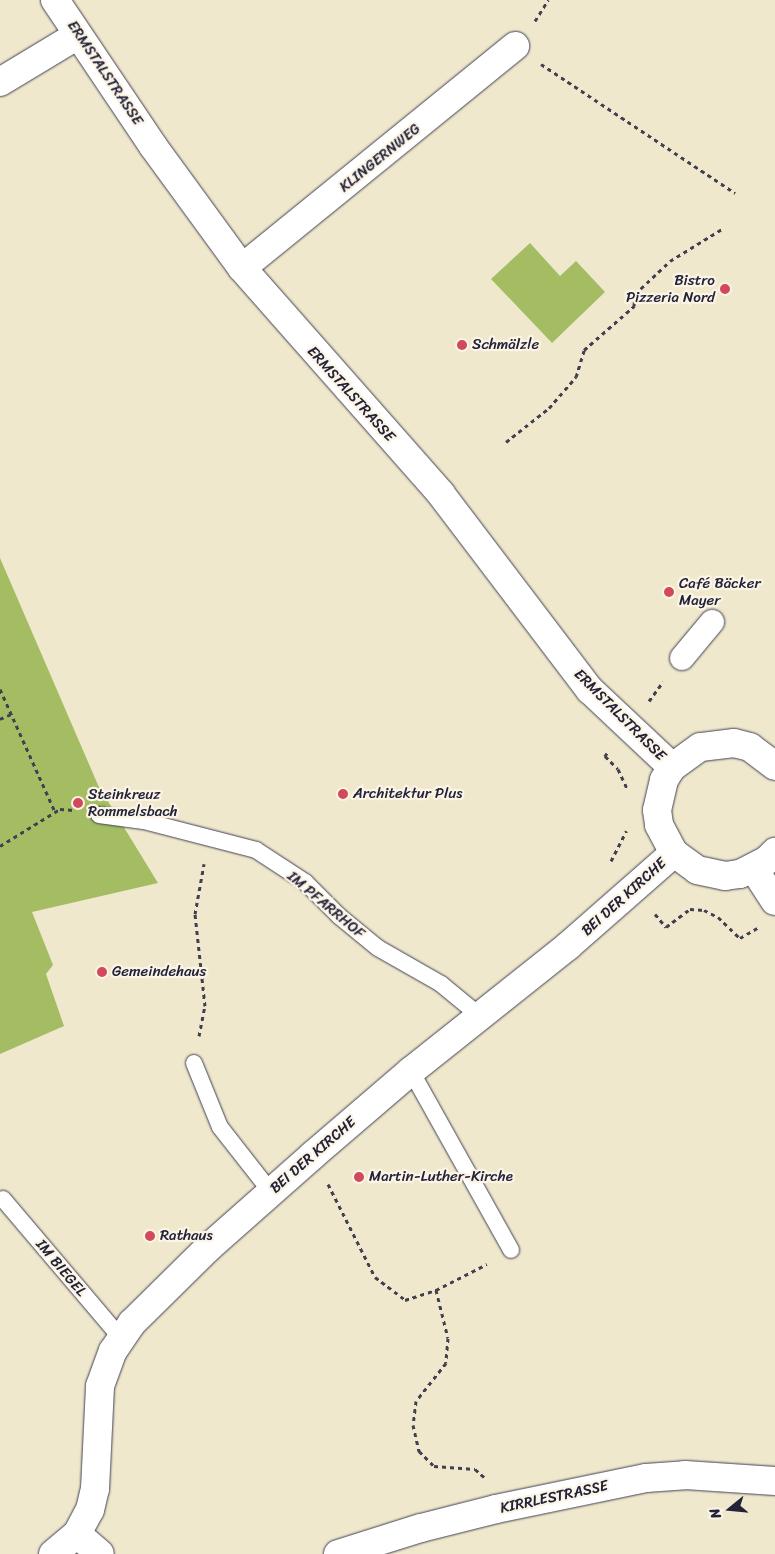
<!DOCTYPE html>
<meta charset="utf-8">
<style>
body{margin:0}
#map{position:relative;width:775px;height:1554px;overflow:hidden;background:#efe8cd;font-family:Sriracha,sans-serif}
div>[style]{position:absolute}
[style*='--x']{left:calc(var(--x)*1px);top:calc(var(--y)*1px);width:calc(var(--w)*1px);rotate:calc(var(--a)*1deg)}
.green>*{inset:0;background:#a4bd63}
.path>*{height:3px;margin-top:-1.5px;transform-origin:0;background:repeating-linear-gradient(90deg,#414051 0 4px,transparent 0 8px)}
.roads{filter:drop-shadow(0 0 1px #414051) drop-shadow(0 0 1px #414051)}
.service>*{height:16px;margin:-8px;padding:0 8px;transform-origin:8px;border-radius:8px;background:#fff}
.pedestrian>*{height:24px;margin:-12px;padding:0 12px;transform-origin:12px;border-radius:12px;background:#fff}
.minor>*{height:28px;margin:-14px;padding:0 14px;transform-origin:14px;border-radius:14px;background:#fff}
.tertiary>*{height:28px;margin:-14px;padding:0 14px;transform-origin:14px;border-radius:14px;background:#fff}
.secondary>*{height:28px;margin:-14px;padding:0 14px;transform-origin:14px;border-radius:14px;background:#fff}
.dots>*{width:14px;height:14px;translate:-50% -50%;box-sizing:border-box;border:2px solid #fcf5e5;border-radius:50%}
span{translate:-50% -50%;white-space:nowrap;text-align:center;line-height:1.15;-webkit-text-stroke:4.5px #fcf5e5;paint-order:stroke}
.street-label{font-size:15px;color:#22223b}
.poi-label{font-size:15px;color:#22223b}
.right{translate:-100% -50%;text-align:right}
.left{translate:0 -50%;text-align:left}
.north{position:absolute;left:705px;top:1484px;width:50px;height:50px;-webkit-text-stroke:4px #fcf5e5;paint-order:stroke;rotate:253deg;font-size:14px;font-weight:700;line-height:20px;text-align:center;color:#22223b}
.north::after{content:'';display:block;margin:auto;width:18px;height:22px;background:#22223b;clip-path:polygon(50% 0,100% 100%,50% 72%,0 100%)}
</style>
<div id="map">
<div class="green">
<div style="clip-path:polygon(530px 243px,560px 276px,576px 261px,605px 292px,552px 343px,491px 279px)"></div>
<div style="clip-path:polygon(0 558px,98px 785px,158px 883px,32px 912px,53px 965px,46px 974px,64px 1026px,0 1054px)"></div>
</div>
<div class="path">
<div style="--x:535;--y:21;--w:25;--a:-58"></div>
<div style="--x:541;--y:64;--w:233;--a:33.6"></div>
<div style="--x:506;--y:442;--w:55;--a:-38.3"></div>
<div style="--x:549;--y:408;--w:41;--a:-48.9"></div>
<div style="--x:576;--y:377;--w:28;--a:-73"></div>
<div style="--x:584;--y:350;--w:67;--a:-41.3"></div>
<div style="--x:634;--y:306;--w:12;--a:-85"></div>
<div style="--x:635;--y:294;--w:48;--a:-43.3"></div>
<div style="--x:670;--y:261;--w:61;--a:-31.6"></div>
<div style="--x:0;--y:689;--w:135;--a:65.9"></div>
<div style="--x:649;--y:701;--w:24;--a:-54"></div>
<div style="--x:0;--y:719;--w:12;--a:-24"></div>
<div style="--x:607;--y:753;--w:4;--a:124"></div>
<div style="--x:605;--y:756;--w:18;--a:45"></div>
<div style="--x:618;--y:769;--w:21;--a:65"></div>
<div style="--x:0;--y:846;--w:70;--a:-31.7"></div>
<div style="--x:60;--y:809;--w:14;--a:4"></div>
<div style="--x:611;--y:861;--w:34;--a:-63"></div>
<div style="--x:655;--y:914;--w:17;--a:50"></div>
<div style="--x:666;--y:927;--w:30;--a:-37"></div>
<div style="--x:690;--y:909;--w:14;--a:4"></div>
<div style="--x:704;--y:910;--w:16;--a:27"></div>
<div style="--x:718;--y:917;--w:30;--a:44"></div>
<div style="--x:740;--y:938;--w:20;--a:-30"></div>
<div style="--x:199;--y:1036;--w:31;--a:-79"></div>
<div style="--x:205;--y:1006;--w:93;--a:-96.2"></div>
<div style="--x:195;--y:914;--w:51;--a:-79.8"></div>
<div style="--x:328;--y:1184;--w:104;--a:63.2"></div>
<div style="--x:375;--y:1277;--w:38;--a:37"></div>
<div style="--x:405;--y:1300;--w:33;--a:-18"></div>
<div style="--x:436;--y:1290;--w:49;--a:76"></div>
<div style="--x:448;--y:1338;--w:25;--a:95"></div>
<div style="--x:446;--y:1363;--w:48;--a:128.3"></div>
<div style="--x:416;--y:1401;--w:24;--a:97"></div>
<div style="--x:413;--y:1425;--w:27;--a:77"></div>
<div style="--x:419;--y:1451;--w:21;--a:45"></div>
<div style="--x:434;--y:1466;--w:41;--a:4.2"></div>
<div style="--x:475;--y:1469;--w:13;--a:42"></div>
<div style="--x:436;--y:1290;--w:57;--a:-27"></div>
</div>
<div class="roads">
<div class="service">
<div style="--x:99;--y:815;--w:45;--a:7.6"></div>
<div style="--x:144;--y:821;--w:116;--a:14.5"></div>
<div style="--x:256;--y:850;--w:59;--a:33.1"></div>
<div style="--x:305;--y:882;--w:48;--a:45"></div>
<div style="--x:339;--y:916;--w:50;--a:39.4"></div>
<div style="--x:378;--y:948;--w:73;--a:29.7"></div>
<div style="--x:441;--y:984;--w:50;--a:39.4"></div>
<div style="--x:194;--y:1063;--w:69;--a:67.9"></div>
<div style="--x:220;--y:1127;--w:83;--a:51.9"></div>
<div style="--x:411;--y:1071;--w:205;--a:60.8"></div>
<div style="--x:3;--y:1199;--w:181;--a:49.7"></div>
</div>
<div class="pedestrian">
<div style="--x:682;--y:658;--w:47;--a:-50.2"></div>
</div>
<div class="minor">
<div style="--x:0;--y:82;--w:91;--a:-31.1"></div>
<div style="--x:242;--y:268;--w:352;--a:-39.1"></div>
<div style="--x:77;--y:1534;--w:30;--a:41"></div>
<div style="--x:338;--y:1554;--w:87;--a:-17.4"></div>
<div style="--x:421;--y:1528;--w:77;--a:-14.2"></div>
<div style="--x:496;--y:1509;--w:153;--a:-11.7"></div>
<div style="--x:646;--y:1478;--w:39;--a:-4"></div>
<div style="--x:685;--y:1475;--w:90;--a:3.8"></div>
</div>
<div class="tertiary">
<div style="--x:55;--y:0;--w:176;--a:56.1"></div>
<div style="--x:153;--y:146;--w:151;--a:53.9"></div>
<div style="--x:242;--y:268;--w:301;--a:48.6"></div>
<div style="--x:441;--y:494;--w:246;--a:52.8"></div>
<div style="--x:590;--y:690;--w:112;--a:43.2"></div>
<div style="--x:754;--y:869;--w:38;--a:57"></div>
</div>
<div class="secondary">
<div style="--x:775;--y:766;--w:31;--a:-143"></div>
<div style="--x:750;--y:747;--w:16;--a:-166"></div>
<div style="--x:734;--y:743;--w:34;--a:173"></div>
<div style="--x:700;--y:747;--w:34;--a:144"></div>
<div style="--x:672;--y:767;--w:15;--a:122"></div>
<div style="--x:664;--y:780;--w:31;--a:103"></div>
<div style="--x:657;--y:810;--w:15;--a:82"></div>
<div style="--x:659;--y:825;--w:32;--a:62"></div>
<div style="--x:674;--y:853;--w:29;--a:36"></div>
<div style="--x:697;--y:870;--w:29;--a:12"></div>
<div style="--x:725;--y:876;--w:15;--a:-8"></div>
<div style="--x:740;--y:874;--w:29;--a:-27"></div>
<div style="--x:766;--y:861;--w:13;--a:-45"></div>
<div style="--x:53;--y:1554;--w:31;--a:-40"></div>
<div style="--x:77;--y:1534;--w:27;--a:-62"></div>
<div style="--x:90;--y:1510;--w:22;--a:-77"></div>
<div style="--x:95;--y:1489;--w:103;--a:-87.2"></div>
<div style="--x:100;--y:1386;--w:37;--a:-70"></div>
<div style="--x:113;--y:1351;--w:34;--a:-56"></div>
<div style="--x:132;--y:1323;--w:107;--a:-44.6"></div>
<div style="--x:208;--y:1248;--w:140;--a:-41.5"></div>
<div style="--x:313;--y:1155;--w:129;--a:-40.6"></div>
<div style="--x:411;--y:1071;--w:201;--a:-38.5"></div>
<div style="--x:568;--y:946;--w:141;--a:-41.3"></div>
</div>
</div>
<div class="dots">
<div style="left:725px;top:289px;background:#d1495b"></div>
<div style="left:462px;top:345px;background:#d1495b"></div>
<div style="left:669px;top:592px;background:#d1495b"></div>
<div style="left:343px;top:794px;background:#d1495b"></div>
<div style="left:78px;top:803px;background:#d1495b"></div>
<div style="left:102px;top:972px;background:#d1495b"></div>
<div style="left:359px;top:1177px;background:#d1495b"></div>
<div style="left:150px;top:1236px;background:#d1495b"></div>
</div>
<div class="street-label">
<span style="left:105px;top:73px;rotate:56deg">ERMSTALSTRASSE</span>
<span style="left:380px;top:158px;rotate:-39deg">KLINGERNWEG</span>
<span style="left:351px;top:394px;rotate:48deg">ERMSTALSTRASSE</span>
<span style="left:620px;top:715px;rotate:45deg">ERMSTALSTRASSE</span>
<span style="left:624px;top:897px;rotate:-42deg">BEI DER KIRCHE</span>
<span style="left:326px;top:905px;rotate:40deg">IM PFARRHOF</span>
<span style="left:313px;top:1155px;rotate:-41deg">BEI DER KIRCHE</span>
<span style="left:61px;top:1268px;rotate:50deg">IM BIEGEL</span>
<span style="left:554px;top:1497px;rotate:-12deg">KIRRLESTRASSE</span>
</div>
<div class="poi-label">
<span class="right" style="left:715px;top:289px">Bistro<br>Pizzeria Nord</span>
<span class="left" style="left:472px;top:345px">Schmälzle</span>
<span class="left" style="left:679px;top:592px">Café Bäcker<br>Mayer</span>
<span class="left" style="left:88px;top:803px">Steinkreuz<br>Rommelsbach</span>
<span class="left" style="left:353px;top:794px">Architektur Plus</span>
<span class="left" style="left:112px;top:972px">Gemeindehaus</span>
<span class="left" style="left:369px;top:1177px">Martin-Luther-Kirche</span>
<span class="left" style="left:160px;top:1236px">Rathaus</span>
</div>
<div class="north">N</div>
</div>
